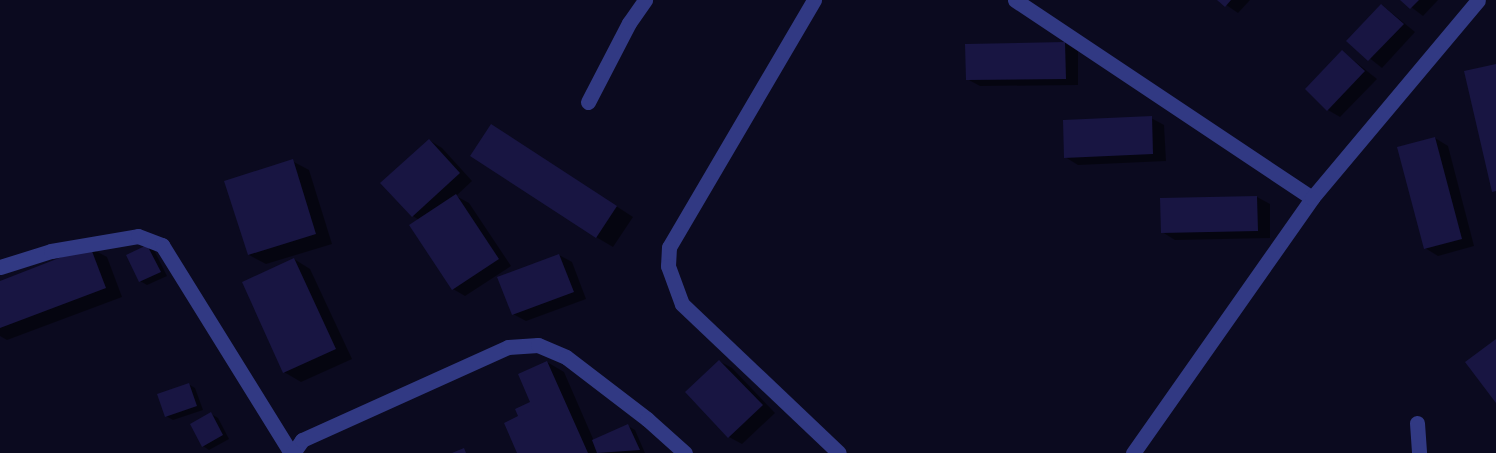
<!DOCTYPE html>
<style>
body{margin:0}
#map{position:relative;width:1496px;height:453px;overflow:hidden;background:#0b0a1f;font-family:Poppins,sans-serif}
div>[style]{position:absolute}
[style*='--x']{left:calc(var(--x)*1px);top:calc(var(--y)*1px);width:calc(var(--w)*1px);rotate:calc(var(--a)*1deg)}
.shadow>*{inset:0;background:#0007}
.building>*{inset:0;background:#181542}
.minor>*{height:15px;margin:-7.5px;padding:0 7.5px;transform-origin:7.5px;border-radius:7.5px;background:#313983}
span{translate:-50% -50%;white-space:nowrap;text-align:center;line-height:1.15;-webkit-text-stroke:4px #0b0a1f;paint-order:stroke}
</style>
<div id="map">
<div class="shadow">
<div style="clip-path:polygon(1219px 0,1250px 0,1238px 13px)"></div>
<div style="clip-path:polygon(1402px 0,1438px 0,1423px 16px)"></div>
<div style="clip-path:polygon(1382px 5px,1415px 32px,1382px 68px,1348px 41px)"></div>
<div style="clip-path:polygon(1065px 43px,1078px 51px,1078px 85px,980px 86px,967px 79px,967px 45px)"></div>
<div style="clip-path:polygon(1343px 52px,1377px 79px,1340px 117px,1328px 110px)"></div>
<div style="clip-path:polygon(1151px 118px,1164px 125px,1166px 161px,1078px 165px,1065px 157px)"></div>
<div style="clip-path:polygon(508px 136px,633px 217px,613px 247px,596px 237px)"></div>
<div style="clip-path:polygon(1435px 138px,1448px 146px,1474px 246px,1438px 256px,1425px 248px)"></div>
<div style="clip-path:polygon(429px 140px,442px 148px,472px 181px,456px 196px,469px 203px,511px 266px,465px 296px,453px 289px,419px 220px,413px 216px)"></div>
<div style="clip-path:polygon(292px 161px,309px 170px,332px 244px,266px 264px,249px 255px)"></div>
<div style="clip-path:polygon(1257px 197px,1270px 204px,1270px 238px,1175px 240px,1162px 232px)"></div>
<div style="clip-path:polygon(147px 246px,154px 250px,167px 276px,147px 285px,140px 281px)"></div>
<div style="clip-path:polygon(90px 248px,107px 257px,122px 297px,7px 340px,0 336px,0 282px)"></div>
<div style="clip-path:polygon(559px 255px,572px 262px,586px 299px,526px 321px,513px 314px)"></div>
<div style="clip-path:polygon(294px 259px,310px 269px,352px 359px,301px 382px,284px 372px,243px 282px)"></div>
<div style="clip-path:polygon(719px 361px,732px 368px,775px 413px,742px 444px,729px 437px,687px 392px)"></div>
<div style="clip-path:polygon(547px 362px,564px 372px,594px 441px,628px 426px,635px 430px,645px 453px,519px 453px,520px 417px,532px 403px)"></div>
<div style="clip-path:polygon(188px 384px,195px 388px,203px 410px,173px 420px,166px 416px)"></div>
<div style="clip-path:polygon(211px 414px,218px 418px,229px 439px,209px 450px,203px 446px)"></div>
</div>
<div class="building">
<div style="clip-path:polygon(1217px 0,1231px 0,1225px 7px)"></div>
<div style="clip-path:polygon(1400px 0,1419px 0,1410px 9px)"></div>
<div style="clip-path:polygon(1381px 4px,1404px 24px,1368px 61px,1346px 41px)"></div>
<div style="clip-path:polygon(1065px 42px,1066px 79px,966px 80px,965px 44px)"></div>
<div style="clip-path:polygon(1342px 50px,1365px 71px,1327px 111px,1305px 89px)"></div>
<div style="clip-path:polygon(1496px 64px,1496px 191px,1492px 192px,1464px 71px)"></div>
<div style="clip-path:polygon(1152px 116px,1153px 154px,1064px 158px,1063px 120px)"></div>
<div style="clip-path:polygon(491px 124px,617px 206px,596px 238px,470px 156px)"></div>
<div style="clip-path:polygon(1435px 137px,1462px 239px,1424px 249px,1397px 147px)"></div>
<div style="clip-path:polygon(429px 139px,460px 173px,412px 217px,380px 183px)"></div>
<div style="clip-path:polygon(293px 159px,316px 234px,248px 255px,224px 181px)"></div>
<div style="clip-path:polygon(456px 194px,499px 259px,452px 290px,409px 225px)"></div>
<div style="clip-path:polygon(1257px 196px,1258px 231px,1161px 233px,1160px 198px)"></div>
<div style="clip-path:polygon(147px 245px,161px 272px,139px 282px,126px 255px)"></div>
<div style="clip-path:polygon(90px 246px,106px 288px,0 328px,0 281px)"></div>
<div style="clip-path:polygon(559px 254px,574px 292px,512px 315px,497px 277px)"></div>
<div style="clip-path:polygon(294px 258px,336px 349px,283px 373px,242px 282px)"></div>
<div style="clip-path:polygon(1496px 339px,1496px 403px,1465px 362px)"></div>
<div style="clip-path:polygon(719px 360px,763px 405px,728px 438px,685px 392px)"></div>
<div style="clip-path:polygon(547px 361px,588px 453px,517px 453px,504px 423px,518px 416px,515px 409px,530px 402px,518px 374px)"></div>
<div style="clip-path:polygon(189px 383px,197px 406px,165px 417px,157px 394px)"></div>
<div style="clip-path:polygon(211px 412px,223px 435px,202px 447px,190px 424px)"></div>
<div style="clip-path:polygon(628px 424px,640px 450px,597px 453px,592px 440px)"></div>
<div style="clip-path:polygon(464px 448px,466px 453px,452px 453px)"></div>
</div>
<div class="minor">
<div style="--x:814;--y:0;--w:286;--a:120.4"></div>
<div style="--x:669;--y:247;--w:19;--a:93"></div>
<div style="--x:668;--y:266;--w:40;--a:69.8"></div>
<div style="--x:682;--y:304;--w:216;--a:43.5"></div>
<div style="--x:1015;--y:0;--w:357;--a:33.7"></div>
<div style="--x:588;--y:102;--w:89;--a:-62.6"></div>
<div style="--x:629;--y:23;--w:28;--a:-55"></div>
<div style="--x:0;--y:267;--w:53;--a:-17.4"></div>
<div style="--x:51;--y:251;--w:88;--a:-9.8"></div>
<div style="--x:138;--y:236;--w:26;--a:21"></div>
<div style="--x:162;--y:245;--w:245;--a:58.2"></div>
<div style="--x:1417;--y:423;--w:30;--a:86"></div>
<div style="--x:293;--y:453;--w:16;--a:-55"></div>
<div style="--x:302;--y:440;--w:226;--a:-24.3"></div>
<div style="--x:508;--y:347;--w:30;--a:-4"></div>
<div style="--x:538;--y:345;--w:30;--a:23"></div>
<div style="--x:566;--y:357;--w:102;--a:37.4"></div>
<div style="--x:647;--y:419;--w:51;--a:41.8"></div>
<div style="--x:1133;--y:453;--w:312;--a:-54.9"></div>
<div style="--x:1312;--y:198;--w:258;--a:-50"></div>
</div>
</div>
